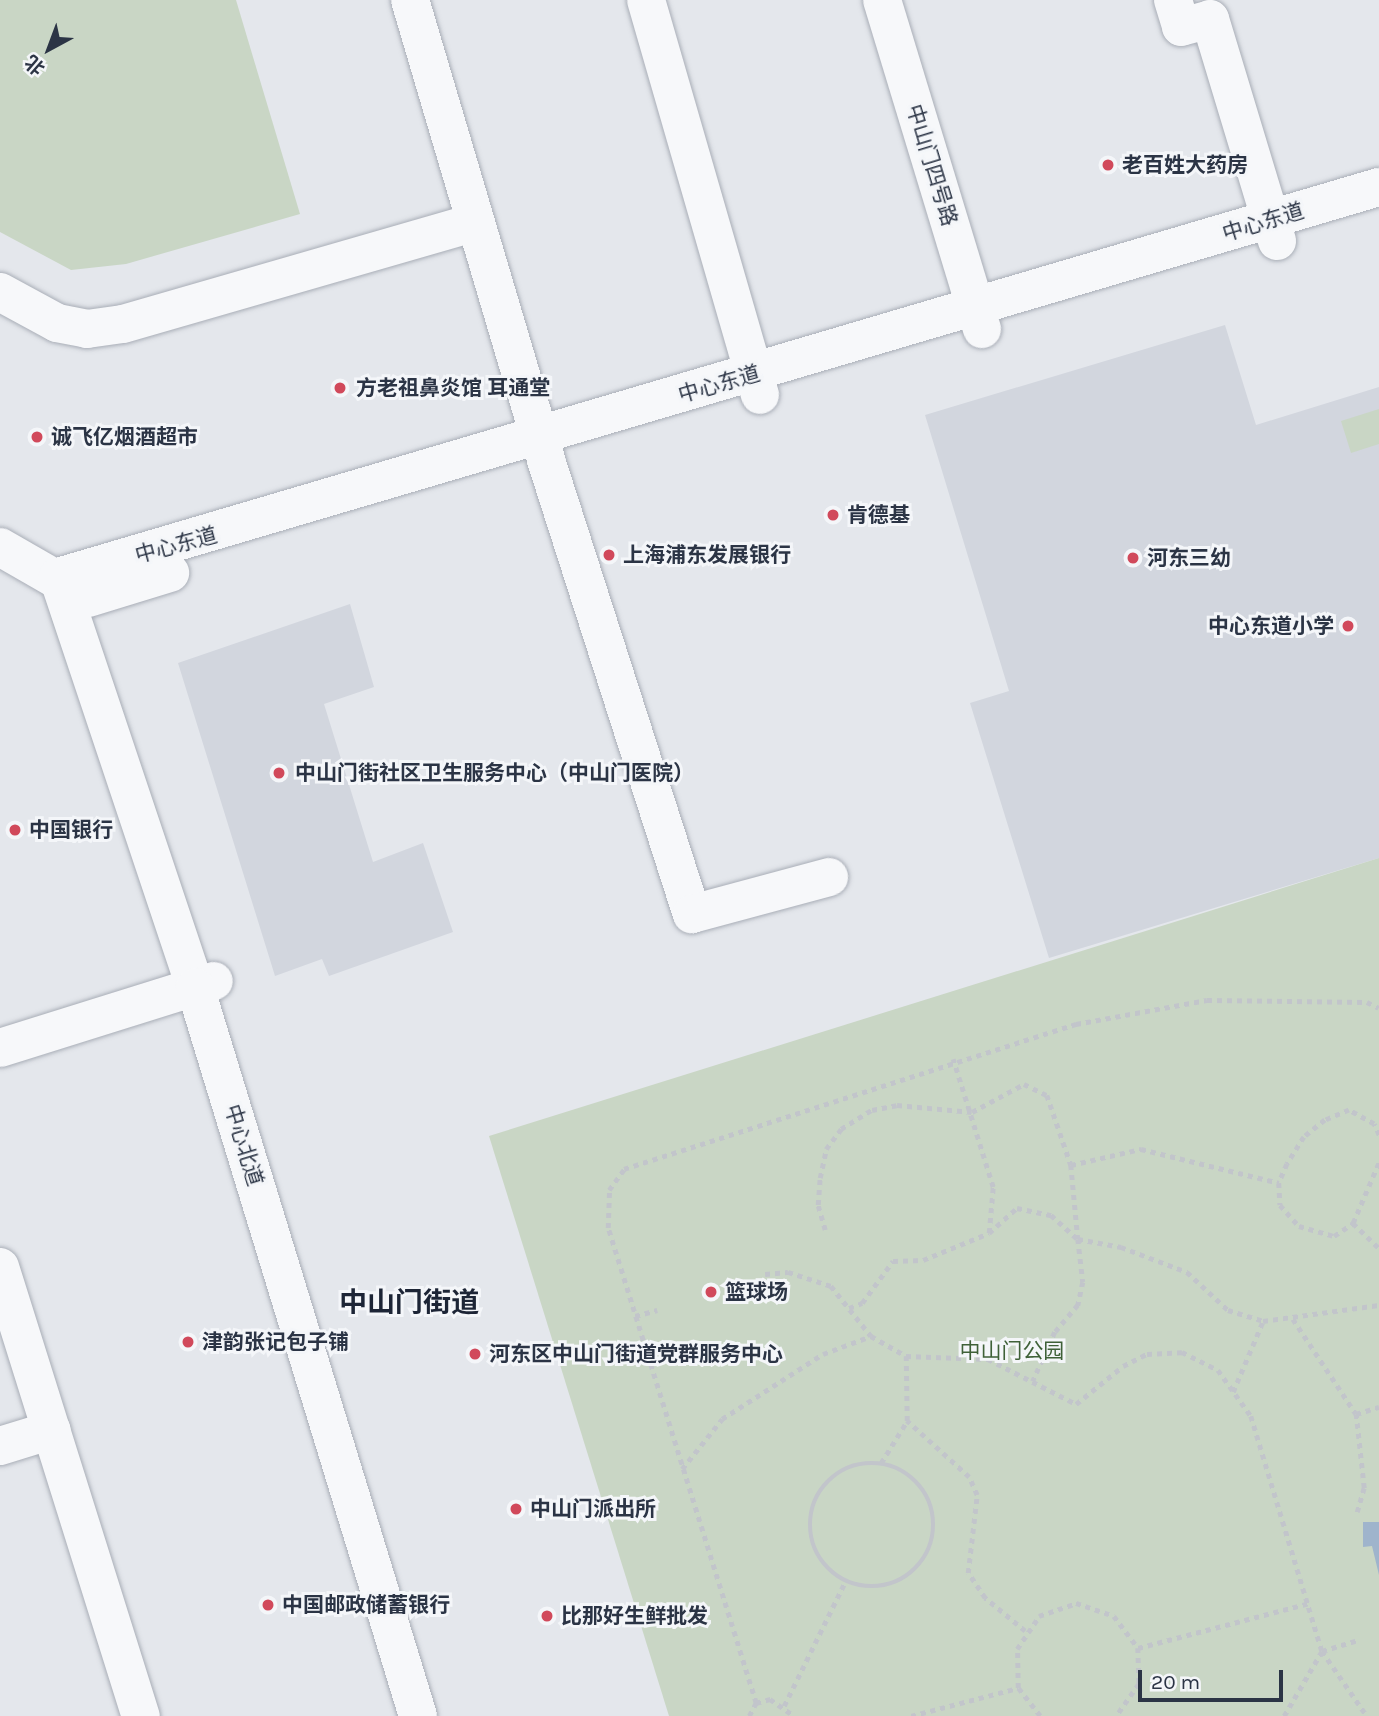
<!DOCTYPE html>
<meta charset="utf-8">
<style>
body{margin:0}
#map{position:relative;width:1379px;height:1716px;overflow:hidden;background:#e4e7ec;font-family:Karla,"Noto Sans SC",sans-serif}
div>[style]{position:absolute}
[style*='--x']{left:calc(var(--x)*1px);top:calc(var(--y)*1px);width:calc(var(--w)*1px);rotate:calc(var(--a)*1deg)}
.built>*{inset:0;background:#d2d6de}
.green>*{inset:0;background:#c9d6c5}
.water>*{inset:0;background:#9fb4cc}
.path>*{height:4.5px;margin-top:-2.25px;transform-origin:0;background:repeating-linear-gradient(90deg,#c2c5cb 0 5px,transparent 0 10px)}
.path>.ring{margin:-2.25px;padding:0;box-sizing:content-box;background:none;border:4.5px solid #c2c5cb;border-radius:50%}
.roads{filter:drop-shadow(0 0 2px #a9aeb7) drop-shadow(0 0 2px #a9aeb7)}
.minor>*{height:38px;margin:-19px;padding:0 19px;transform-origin:19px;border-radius:19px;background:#f7f8fa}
.tertiary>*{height:38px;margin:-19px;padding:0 19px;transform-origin:19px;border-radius:19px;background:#f7f8fa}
.dots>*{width:19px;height:19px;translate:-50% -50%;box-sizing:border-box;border:4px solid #f4f6f9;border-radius:50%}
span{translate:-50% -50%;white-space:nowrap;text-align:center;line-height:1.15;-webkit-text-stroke:6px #f4f6f9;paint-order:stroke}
.street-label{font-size:21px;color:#2b3445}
.poi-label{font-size:21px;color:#2b3445;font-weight:700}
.left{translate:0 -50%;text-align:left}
.right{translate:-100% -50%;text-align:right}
.park-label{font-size:21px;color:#3f6138}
.district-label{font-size:28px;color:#1d2536;font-weight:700}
.north{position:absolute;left:14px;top:14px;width:70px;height:70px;-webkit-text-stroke:5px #f4f6f9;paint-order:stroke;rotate:221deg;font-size:19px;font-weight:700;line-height:28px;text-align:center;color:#2b3445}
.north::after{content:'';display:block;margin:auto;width:24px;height:32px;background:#2b3445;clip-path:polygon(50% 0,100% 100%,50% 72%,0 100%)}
.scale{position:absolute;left:1138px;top:1670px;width:145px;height:32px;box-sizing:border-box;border:4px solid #2b3445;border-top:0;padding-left:9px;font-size:21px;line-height:24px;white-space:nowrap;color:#2b3445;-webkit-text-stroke:5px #f4f6f9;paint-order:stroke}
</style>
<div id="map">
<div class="built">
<div style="clip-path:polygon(1225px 325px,1256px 425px,1379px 387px,1379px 858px,1049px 958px,970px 703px,1009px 691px,925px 415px)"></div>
<div style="clip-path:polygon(350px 604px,374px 687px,324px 704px,373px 862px,423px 843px,453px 932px,329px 976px,322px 959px,275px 976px,178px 663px)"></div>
</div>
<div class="green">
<div style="clip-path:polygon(0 0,236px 0,300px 214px,126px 264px,71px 270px,0 232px)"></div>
<div style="clip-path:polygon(1379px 409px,1379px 444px,1351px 453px,1341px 421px)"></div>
<div style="clip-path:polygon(1379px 858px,1379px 1716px,669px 1716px,489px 1136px)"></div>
</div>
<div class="water">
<div style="clip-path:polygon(1363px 1522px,1379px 1522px,1379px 1575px,1372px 1546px,1363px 1547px)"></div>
</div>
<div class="path">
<div style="--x:1379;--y:1135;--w:12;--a:-114"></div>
<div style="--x:1374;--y:1124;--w:29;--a:-151"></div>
<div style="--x:1349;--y:1110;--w:26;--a:157"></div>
<div style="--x:1325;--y:1120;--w:27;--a:141"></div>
<div style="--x:1304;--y:1137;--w:32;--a:122"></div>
<div style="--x:1287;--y:1164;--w:21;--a:113"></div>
<div style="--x:1279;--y:1183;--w:22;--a:87"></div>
<div style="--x:1280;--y:1205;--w:28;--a:48"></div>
<div style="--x:1299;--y:1226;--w:36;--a:16"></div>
<div style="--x:1334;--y:1236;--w:23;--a:-34"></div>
<div style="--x:1353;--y:1223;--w:66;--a:-66.9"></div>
<div style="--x:1071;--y:1165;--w:72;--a:-12.9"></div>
<div style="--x:1141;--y:1149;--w:142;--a:13.8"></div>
<div style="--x:1353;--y:1223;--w:36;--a:44"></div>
<div style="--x:825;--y:1230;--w:26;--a:-106"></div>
<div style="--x:818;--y:1205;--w:27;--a:-86"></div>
<div style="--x:820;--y:1178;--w:30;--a:-78"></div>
<div style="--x:826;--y:1149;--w:25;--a:-53"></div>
<div style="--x:841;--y:1129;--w:36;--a:-32"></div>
<div style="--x:872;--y:1110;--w:25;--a:-11"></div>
<div style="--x:897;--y:1105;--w:75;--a:5.3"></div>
<div style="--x:972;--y:1112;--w:59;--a:-28.3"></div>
<div style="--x:1024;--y:1084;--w:25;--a:26"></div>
<div style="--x:1047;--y:1095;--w:74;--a:71.1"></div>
<div style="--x:1071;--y:1165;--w:74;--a:84.6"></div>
<div style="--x:1078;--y:1239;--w:44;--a:10.5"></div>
<div style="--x:1121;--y:1247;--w:71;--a:20.7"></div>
<div style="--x:1187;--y:1272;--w:56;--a:42.8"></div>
<div style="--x:1228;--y:1310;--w:37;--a:17"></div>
<div style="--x:1263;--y:1321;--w:117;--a:-7.9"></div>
<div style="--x:989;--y:1233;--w:38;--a:-42"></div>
<div style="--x:1017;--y:1208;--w:35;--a:12"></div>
<div style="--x:1051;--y:1215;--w:36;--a:42"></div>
<div style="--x:1078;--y:1239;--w:43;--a:83.4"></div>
<div style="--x:1083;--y:1282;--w:24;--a:102"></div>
<div style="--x:1078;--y:1305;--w:35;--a:130"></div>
<div style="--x:1055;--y:1332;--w:54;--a:114.2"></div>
<div style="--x:765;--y:1274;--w:23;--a:-5"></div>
<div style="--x:788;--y:1272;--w:45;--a:18"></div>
<div style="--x:831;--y:1286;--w:64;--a:51.3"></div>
<div style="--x:849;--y:1308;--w:14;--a:-21"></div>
<div style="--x:862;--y:1303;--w:52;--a:-53.6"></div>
<div style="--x:893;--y:1261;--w:30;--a:-2"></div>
<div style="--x:923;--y:1260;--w:71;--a:-22.2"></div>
<div style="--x:989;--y:1233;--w:46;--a:-85"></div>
<div style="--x:993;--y:1187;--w:134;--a:-107.4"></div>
<div style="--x:635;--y:1316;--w:23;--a:-15"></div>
<div style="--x:1293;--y:1319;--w:114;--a:56.4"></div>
<div style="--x:1233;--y:1392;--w:77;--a:-67.1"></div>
<div class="ring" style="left:810px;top:1463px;width:119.5px;height:119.5px"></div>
<div style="--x:881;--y:1463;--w:49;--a:-58.2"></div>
<div style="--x:682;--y:1469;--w:64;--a:-51.3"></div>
<div style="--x:722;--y:1419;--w:120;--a:-32.8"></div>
<div style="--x:823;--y:1354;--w:51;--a:-20.6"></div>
<div style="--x:871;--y:1336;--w:40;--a:29.7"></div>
<div style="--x:1357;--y:1512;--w:25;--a:-74"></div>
<div style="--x:1364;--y:1488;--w:74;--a:-96.2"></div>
<div style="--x:1356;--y:1414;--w:24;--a:-17"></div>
<div style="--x:1025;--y:1631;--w:52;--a:-140.5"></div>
<div style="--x:985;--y:1598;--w:30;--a:-124"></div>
<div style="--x:968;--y:1573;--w:79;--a:-83.4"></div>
<div style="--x:977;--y:1495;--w:20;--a:-114"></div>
<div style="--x:969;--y:1477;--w:84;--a:-137.9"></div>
<div style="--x:907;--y:1421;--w:65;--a:-90.9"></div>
<div style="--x:906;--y:1356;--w:82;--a:2.1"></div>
<div style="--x:988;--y:1359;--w:99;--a:27.1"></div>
<div style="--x:1076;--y:1404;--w:60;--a:-39"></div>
<div style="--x:1123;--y:1366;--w:27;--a:-27"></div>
<div style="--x:1147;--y:1354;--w:35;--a:-3"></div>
<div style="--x:1182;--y:1352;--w:40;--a:26.6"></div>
<div style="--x:1218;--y:1370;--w:57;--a:54.3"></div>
<div style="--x:1251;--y:1416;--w:245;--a:73.2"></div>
<div style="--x:1322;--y:1651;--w:79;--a:55.3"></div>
<div style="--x:1138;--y:1648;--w:178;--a:-14.7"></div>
<div style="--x:756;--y:1703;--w:498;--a:-107.3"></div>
<div style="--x:608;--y:1228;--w:38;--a:-88"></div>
<div style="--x:609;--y:1190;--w:26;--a:-54"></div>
<div style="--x:624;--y:1169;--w:475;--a:-17.8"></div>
<div style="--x:1076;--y:1024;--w:133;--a:-10.4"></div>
<div style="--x:1207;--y:1000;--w:160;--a:0.7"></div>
<div style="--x:1367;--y:1002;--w:13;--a:27"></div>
<div style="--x:784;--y:1706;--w:138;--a:-63.8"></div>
<div style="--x:749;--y:1716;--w:15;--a:-62"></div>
<div style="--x:756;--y:1703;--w:15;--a:-16"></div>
<div style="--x:770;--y:1699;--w:29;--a:35"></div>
<div style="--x:911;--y:1716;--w:111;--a:-14.7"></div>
<div style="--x:1040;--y:1716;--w:36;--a:-128"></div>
<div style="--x:1018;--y:1688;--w:39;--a:-91"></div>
<div style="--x:1017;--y:1649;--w:40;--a:-56"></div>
<div style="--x:1039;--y:1616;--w:39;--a:-19"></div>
<div style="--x:1076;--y:1603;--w:40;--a:18.9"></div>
<div style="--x:1114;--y:1616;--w:40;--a:53"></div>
<div style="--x:1138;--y:1648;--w:36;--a:88"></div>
<div style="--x:1139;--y:1684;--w:39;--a:125"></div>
<div style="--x:1284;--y:1716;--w:75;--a:-59.7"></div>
<div style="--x:1322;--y:1651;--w:39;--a:-17"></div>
</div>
<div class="roads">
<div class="minor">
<div style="--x:410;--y:0;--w:480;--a:73.5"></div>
<div style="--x:546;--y:460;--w:477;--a:72.2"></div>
<div style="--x:692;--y:914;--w:142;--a:-15.1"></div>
<div style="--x:646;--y:0;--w:411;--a:73.9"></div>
<div style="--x:1173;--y:0;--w:28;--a:73"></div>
<div style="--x:1181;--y:27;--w:30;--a:-15"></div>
<div style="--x:1210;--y:19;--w:232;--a:73.2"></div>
<div style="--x:0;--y:292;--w:65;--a:28.5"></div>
<div style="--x:57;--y:323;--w:31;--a:11"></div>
<div style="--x:87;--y:329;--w:36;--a:-8"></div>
<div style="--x:123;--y:324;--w:365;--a:-16.1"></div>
<div style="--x:0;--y:1048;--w:224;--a:-17.4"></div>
<div style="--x:0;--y:1267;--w:471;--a:72.6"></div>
<div style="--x:0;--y:1446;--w:54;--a:-17.1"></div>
</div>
<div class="tertiary">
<div style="--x:882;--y:0;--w:344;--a:73.1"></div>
<div style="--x:0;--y:547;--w:92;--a:29.9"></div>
<div style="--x:58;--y:577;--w:1377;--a:-16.45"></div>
<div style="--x:58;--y:577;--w:432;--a:71.5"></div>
<div style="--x:195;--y:987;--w:762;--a:72.99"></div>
<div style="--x:88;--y:598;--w:86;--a:-17"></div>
</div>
</div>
<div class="dots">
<div style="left:1108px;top:165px;background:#d1495b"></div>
<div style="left:340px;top:388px;background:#d1495b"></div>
<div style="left:37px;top:437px;background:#d1495b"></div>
<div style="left:833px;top:515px;background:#d1495b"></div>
<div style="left:609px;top:555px;background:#d1495b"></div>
<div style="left:1133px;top:558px;background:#d1495b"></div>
<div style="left:1348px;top:626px;background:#d1495b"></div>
<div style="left:279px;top:773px;background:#d1495b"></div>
<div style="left:15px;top:830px;background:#d1495b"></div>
<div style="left:711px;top:1292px;background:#d1495b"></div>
<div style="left:188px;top:1342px;background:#d1495b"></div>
<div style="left:475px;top:1354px;background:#d1495b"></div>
<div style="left:516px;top:1509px;background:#d1495b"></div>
<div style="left:268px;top:1605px;background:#d1495b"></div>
<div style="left:547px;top:1616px;background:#d1495b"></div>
</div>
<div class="street-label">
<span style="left:932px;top:165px;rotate:73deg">中山门四号路</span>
<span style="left:1263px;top:222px;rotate:-17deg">中心东道</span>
<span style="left:719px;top:384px;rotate:-16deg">中心东道</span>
<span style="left:176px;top:545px;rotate:-15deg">中心东道</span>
<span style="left:244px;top:1145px;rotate:73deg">中心北道</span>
</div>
<div class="poi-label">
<span class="left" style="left:1122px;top:165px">老百姓大药房</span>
<span class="left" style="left:356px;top:388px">方老祖鼻炎馆 耳通堂</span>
<span class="left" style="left:51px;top:437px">诚飞亿烟酒超市</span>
<span class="left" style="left:847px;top:515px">肯德基</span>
<span class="left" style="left:623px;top:555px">上海浦东发展银行</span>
<span class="left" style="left:1147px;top:558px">河东三幼</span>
<span class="right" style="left:1334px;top:626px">中心东道小学</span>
<span class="left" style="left:295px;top:773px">中山门街社区卫生服务中心（中山门医院）</span>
<span class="left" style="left:29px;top:830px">中国银行</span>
<span class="left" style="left:725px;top:1292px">篮球场</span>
<span class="left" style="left:202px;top:1342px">津韵张记包子铺</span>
<span class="left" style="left:489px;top:1354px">河东区中山门街道党群服务中心</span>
<span class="left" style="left:530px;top:1509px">中山门派出所</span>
<span class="left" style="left:282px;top:1605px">中国邮政储蓄银行</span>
<span class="left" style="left:561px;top:1616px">比那好生鲜批发</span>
</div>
<div class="park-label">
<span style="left:1012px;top:1351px">中山门公园</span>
</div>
<div class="district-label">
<span style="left:409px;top:1303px">中山门街道</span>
</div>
<div class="north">北</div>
<div class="scale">20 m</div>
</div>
